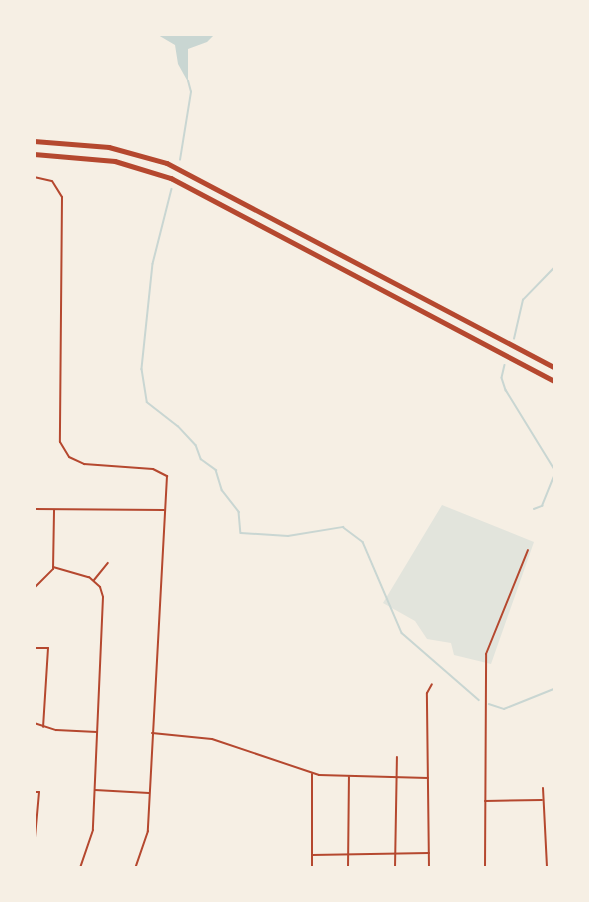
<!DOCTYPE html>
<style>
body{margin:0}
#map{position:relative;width:589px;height:902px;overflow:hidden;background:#f6efe4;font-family:Ubuntu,sans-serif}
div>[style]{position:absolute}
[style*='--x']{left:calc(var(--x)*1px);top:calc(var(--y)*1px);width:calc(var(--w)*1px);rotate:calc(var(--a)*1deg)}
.green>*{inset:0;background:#e2e4dc}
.water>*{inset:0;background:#c9d6d2}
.stream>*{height:1.5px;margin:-0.75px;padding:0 0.75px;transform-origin:0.75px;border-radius:0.75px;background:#c9d6d2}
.minor>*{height:2px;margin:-1px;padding:0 1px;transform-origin:1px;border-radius:1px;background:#b5482f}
.motorway>*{height:4.5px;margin:-2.25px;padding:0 2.25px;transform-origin:2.25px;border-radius:2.25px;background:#b5482f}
span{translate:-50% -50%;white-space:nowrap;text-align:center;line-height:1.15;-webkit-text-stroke:4.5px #f6efe4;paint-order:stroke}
.frame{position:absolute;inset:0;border:36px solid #f6efe4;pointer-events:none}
</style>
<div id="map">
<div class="green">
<div style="clip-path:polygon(442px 505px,534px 542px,491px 664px,454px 655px,451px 643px,427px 639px,415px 621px,383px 603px)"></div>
</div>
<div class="water">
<div style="clip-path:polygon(158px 35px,214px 35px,207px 42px,188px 49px,188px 82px,178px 64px,175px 45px)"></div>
</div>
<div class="stream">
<div style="--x:180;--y:160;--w:69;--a:-80.8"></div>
<div style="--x:191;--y:92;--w:11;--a:-105"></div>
<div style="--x:172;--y:189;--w:77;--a:104.2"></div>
<div style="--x:153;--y:264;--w:106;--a:96"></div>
<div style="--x:142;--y:369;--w:33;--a:81"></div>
<div style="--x:147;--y:402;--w:39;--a:38"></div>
<div style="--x:178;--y:426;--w:26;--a:47"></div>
<div style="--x:196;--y:445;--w:15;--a:70"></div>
<div style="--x:201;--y:459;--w:19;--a:36"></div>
<div style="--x:216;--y:470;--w:21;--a:73"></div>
<div style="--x:222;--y:490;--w:28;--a:52"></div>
<div style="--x:239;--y:512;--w:21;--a:85"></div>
<div style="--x:241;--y:533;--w:47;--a:3.7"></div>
<div style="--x:288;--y:536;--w:56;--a:-9.3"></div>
<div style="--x:343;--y:527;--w:25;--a:37"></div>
<div style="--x:363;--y:542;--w:99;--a:66.8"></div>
<div style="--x:402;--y:633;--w:102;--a:41"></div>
<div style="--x:514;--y:339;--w:40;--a:-77"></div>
<div style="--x:523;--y:300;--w:45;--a:-45.9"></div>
<div style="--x:505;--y:365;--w:13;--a:103"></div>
<div style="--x:502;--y:378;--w:13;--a:72"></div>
<div style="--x:506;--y:390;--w:92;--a:58.4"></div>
<div style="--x:534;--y:509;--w:9;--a:-21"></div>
<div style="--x:542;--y:506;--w:31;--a:-68"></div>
<div style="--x:489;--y:704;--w:16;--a:18"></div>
<div style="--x:504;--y:709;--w:54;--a:-21.8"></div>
</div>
<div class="minor">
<div style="--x:34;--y:177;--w:18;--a:13"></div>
<div style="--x:52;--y:181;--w:19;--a:58"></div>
<div style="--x:62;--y:197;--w:245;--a:90.5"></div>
<div style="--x:60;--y:442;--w:17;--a:59"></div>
<div style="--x:69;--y:457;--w:17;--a:25"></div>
<div style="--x:84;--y:464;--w:69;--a:4.1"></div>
<div style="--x:153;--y:469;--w:16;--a:27"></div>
<div style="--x:167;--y:476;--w:356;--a:93.1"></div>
<div style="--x:148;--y:831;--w:39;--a:109"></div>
<div style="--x:34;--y:509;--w:130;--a:0.4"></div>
<div style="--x:53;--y:567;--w:37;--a:16"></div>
<div style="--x:89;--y:577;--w:15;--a:42"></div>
<div style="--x:100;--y:587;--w:10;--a:73"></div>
<div style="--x:103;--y:597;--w:233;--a:92.5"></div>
<div style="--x:93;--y:830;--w:40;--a:108.9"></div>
<div style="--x:94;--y:580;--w:22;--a:-51"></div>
<div style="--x:34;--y:588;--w:27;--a:-45"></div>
<div style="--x:53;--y:569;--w:59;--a:-89"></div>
<div style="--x:34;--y:648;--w:14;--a:0"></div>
<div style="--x:48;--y:648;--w:79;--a:93.6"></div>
<div style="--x:34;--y:723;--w:23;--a:18"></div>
<div style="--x:56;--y:730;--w:41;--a:2.8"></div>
<div style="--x:152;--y:733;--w:60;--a:5.7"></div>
<div style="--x:212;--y:739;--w:113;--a:18.6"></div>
<div style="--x:319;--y:775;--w:109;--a:1.6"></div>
<div style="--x:312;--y:774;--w:94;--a:90"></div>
<div style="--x:543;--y:788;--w:80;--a:87.1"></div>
<div style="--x:95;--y:790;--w:54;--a:3.2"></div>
<div style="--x:34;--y:792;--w:5;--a:0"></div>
<div style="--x:39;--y:792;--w:57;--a:95"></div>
<div style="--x:485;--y:801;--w:57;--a:-1"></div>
<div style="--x:312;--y:855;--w:117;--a:-1"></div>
<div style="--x:348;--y:868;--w:91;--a:-89.4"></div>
<div style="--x:395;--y:868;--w:111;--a:-89"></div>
<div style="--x:429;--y:868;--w:175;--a:-90.7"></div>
<div style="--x:427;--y:693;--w:10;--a:-61"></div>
<div style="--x:485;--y:868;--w:214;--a:-89.7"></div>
<div style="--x:486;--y:654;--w:112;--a:-68"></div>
</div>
<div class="motorway">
<div style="--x:34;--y:141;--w:75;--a:4.6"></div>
<div style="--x:109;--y:147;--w:60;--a:15.4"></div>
<div style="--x:167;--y:163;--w:437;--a:27.8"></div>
<div style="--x:34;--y:154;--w:81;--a:4.9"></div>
<div style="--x:115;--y:161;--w:59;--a:16.9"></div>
<div style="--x:171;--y:178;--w:433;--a:27.9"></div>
</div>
<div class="frame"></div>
</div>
